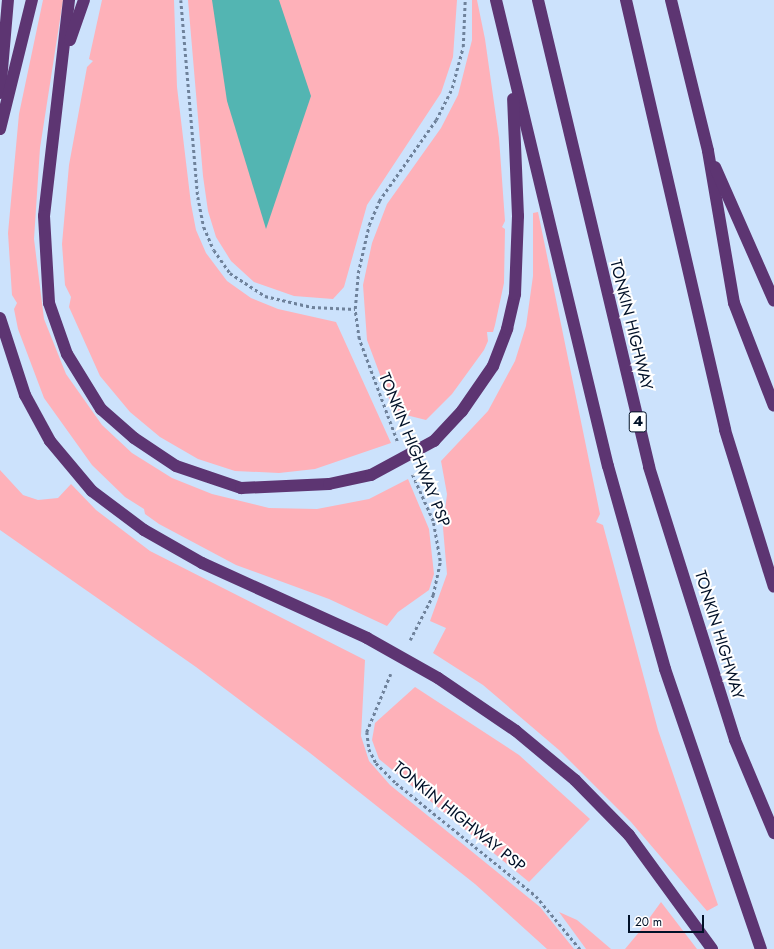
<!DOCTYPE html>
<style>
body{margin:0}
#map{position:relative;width:774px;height:949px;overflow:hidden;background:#cce2fc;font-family:Jost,sans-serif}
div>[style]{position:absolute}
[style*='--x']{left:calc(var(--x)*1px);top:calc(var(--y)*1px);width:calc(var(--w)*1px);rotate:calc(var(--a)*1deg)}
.green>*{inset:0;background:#feb1b9}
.water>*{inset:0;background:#53b5b2}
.path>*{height:2.5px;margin-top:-1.25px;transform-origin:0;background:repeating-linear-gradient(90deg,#6f829b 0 3px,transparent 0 6px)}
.highway>*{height:12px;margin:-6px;padding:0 6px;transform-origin:6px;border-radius:6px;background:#5d3572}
.highway-bridge>*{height:12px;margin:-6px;padding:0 6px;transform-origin:6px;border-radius:6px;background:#5d3572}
span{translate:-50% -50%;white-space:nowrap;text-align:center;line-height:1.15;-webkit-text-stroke:4px #fff;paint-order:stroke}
.shield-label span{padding:1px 3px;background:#fff;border:1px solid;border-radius:3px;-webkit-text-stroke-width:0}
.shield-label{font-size:15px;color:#001027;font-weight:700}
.street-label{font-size:16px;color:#001027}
.scale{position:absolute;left:628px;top:915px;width:76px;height:18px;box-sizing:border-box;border:2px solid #001027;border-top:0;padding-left:5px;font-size:12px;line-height:14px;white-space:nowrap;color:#001027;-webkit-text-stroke:3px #fff;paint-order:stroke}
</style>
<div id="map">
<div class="green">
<div style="clip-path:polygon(43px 0,63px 0,40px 148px,34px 239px,44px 319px,66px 374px,102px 425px,132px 453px,172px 478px,212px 494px,269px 508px,317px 509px,369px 499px,408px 479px,429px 529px,434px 574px,429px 590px,398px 612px,387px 626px,329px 599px,236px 565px,159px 524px,145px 514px,144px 509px,125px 497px,92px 465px,44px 398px,18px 329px,14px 309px,17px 303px,12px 295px,8px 233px,19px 114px)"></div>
<div style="clip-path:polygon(102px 0,174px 0,177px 87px,191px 204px,196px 230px,206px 253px,227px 281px,251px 298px,278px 309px,336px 322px,391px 443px,315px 469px,279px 473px,235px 471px,198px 459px,160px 437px,130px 412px,100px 376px,69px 307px,71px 297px,65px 285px,62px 244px,69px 165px,87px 67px,93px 61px,89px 59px)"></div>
<div style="clip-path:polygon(188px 0,457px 0,453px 57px,441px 93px,367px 205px,344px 287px,333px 299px,294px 296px,254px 282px,231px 261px,216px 237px,208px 211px,203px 176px)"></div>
<div style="clip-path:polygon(472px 0,477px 0,485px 39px,499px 138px,505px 221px,502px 227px,505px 229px,504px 283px,495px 325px,493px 332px,487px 332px,488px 341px,484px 350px,452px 394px,426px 420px,394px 412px,367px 340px,363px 285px,372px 243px,387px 204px,441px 128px,458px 95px,472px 40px)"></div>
<div style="clip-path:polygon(538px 212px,600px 514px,596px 522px,603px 525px,658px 730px,718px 905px,707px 911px,631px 822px,559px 750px,483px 685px,433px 653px,446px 628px,430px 621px,447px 574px,443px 528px,447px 494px,441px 461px,488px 411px,515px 361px,526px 326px,533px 276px,533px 213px)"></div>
<div style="clip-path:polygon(0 470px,23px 495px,38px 500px,58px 498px,71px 484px,96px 510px,150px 551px,365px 660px,361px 736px,369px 761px,390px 785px,540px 907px,574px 949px,547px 949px,475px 884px,310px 753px,196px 667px,0 530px)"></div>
<div style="clip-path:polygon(415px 687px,519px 755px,590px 819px,529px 882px,379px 759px,372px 740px,375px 723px)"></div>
<div style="clip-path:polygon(661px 902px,697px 949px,625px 949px,640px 931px)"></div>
<div style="clip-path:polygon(559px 912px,577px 920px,611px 949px,586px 949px)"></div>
</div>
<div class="water">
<div style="clip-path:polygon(212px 0,279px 0,311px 96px,266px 229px,227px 101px)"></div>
</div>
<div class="path">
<div style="--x:181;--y:0;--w:198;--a:85.1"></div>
<div style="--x:198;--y:197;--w:31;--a:79"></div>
<div style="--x:204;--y:227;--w:25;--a:67"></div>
<div style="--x:214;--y:250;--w:28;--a:55"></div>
<div style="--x:230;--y:273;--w:42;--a:33.3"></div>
<div style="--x:265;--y:296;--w:48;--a:13.2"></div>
<div style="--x:312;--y:307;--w:43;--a:2.7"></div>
<div style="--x:397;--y:441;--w:109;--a:-110.4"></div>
<div style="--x:359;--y:339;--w:30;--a:-98"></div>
<div style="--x:355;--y:309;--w:36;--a:-85"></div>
<div style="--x:358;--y:273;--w:49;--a:-77.1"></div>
<div style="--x:369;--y:225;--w:26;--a:-67"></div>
<div style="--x:379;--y:201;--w:99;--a:-54.9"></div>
<div style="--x:436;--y:120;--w:36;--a:-63"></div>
<div style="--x:452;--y:88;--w:42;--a:-75"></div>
<div style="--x:463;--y:47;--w:47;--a:-87.6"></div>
<div style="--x:410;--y:640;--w:51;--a:-62.9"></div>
<div style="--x:433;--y:595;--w:35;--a:-78"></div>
<div style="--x:440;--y:561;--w:41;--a:-99.9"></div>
<div style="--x:433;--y:521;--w:51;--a:-114.1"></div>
<div style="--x:391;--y:674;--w:63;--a:112.5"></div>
<div style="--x:367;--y:732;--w:17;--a:83"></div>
<div style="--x:369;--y:749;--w:16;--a:63"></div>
<div style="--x:376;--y:763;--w:28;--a:45"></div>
<div style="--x:396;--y:783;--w:180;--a:38.9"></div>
<div style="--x:536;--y:896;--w:69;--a:50.3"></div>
</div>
<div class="highway">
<div style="--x:69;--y:0;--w:217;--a:96.6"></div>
<div style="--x:44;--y:216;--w:87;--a:86.7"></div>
<div style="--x:49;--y:303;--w:54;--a:70.6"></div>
<div style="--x:67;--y:354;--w:65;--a:58.3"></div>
<div style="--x:101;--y:409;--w:44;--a:41.3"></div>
<div style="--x:134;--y:438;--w:50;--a:33.7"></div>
<div style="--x:176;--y:466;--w:69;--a:18.7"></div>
<div style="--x:241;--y:488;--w:88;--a:-2.6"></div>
<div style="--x:329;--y:484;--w:43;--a:-12.1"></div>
<div style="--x:496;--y:0;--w:479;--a:76.5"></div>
<div style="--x:608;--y:466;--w:211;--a:74.3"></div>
<div style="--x:665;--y:669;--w:296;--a:71.1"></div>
<div style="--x:538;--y:0;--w:480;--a:76.6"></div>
<div style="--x:649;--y:467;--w:286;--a:72.5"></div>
<div style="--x:735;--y:740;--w:101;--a:67.2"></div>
<div style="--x:626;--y:0;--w:441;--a:77"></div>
<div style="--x:725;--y:430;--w:164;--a:72.7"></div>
<div style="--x:671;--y:0;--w:155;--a:76.2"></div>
<div style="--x:708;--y:151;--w:154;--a:80.3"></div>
<div style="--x:734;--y:303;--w:110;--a:68.8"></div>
<div style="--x:70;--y:40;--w:42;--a:-70.7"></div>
<div style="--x:0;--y:93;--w:93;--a:-85.1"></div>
<div style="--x:0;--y:129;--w:133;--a:-76.1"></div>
<div style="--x:715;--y:167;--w:146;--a:66.2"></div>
<div style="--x:0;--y:318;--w:81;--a:72"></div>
<div style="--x:25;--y:395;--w:52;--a:61.5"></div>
<div style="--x:50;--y:441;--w:65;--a:50"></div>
<div style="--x:92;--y:491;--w:65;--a:36.9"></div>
<div style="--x:144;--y:530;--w:67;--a:29.6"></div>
<div style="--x:202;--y:563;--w:181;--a:24.4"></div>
<div style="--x:434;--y:441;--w:41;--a:-47"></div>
<div style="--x:462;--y:411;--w:55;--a:-55.4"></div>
<div style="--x:493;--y:366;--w:40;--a:-69"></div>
<div style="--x:507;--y:329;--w:36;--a:-77"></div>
<div style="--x:515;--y:294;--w:78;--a:-87.8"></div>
<div style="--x:518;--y:216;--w:117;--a:-92.4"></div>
<div style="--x:438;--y:678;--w:94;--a:34.2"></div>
<div style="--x:516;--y:731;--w:77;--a:39.7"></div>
<div style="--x:575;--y:780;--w:77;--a:45.5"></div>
<div style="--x:629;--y:835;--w:141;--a:53.9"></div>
</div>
<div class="highway-bridge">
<div style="--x:371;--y:475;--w:72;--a:-28.4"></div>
<div style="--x:367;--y:638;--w:81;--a:29.4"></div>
</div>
<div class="shield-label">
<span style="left:638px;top:422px">4</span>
</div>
<div class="street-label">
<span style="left:631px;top:325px;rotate:76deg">TONKIN HIGHWAY</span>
<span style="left:414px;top:450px;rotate:68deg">TONKIN HIGHWAY PSP</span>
<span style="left:719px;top:635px;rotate:73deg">TONKIN HIGHWAY</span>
<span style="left:459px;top:817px;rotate:39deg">TONKIN HIGHWAY PSP</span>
</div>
<div class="scale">20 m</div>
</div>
